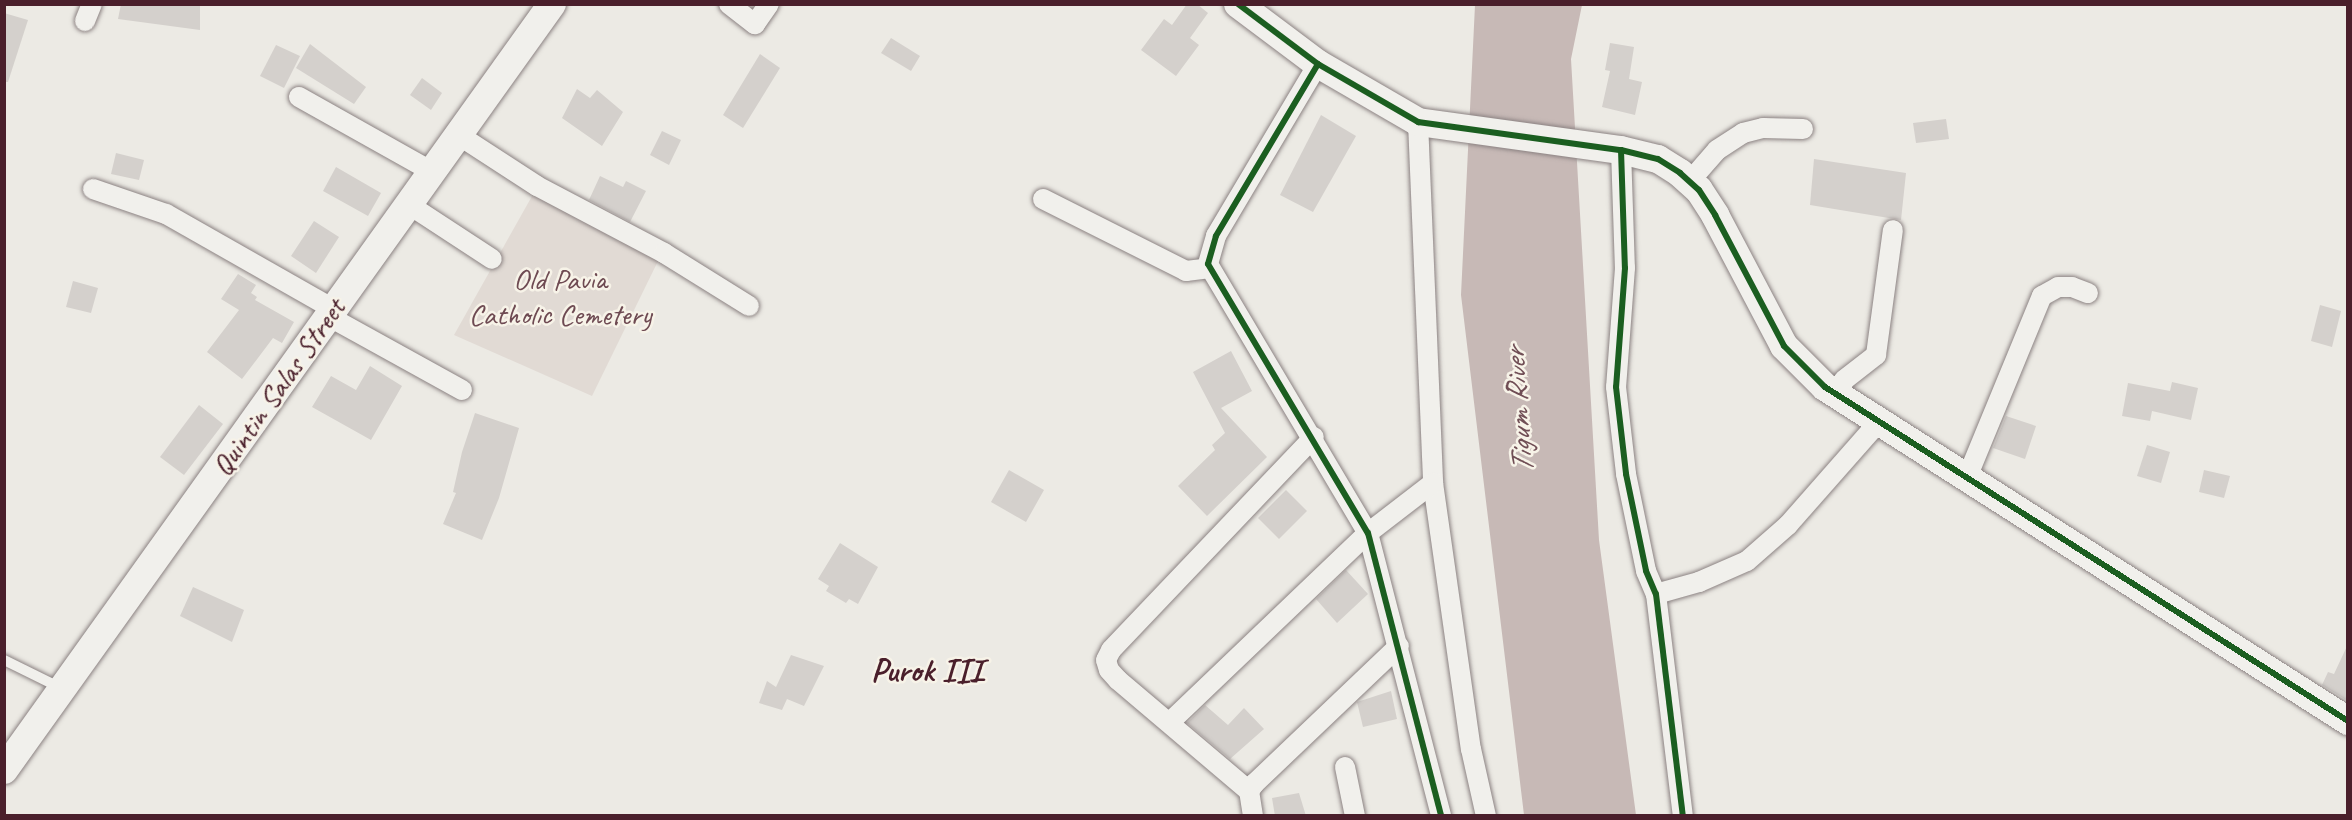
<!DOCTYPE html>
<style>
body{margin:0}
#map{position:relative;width:2352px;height:820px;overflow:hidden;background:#eceae4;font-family:Caveat,sans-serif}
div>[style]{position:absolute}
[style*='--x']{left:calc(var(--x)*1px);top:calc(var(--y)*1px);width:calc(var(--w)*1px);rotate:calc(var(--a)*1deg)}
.green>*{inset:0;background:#e1dad4}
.water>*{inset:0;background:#c7b9b6}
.building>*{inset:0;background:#d4d0cc}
.roads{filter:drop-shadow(0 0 2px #8b8282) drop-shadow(0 0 2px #8b8282)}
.lane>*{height:10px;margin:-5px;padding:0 5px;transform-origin:5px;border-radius:5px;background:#f1f0ec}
.street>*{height:20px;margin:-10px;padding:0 10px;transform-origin:10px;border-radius:10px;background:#f1f0ec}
.secondary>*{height:28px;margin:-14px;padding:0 14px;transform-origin:14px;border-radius:14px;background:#f1f0ec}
.cycleway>*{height:6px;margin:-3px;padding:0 3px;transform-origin:3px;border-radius:3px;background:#1b5e20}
span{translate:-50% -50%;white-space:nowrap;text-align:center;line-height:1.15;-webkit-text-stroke:5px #f7f3e8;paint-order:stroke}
.park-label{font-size:30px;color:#6e4a52}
.street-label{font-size:30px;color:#4a1f2b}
.water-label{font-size:32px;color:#704e55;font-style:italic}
.quarter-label{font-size:33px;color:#4a1f2b;font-weight:700}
.frame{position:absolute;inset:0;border:6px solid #4a1f2b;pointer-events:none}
</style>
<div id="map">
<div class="green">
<div style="clip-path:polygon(536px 189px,660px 257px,592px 396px,454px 335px)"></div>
</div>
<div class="water">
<div style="clip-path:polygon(1475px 5px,1582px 5px,1571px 59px,1599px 540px,1636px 815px,1524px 815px,1461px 295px)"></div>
</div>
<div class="building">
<div style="clip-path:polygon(121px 4px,200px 4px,200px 30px,118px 19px)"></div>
<div style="clip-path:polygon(1187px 4px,1197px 4px,1208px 13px,1190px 38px,1199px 45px,1176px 76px,1141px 50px,1164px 19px,1172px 25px)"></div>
<div style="clip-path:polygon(4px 13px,28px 20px,8px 82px,4px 82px)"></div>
<div style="clip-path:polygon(891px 38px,920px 56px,911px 71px,881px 53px)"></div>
<div style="clip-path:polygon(1610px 43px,1634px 47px,1629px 79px,1642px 82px,1635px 115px,1602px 107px,1610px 71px,1605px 70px)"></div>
<div style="clip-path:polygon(310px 44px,366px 87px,354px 104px,296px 68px)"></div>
<div style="clip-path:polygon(276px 45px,300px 56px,284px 88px,260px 76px)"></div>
<div style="clip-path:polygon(760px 54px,780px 68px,743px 128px,723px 115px)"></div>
<div style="clip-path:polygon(422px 78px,442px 93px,431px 110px,410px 95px)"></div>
<div style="clip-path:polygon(577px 89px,590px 98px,597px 90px,623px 112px,602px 146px,562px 118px)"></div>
<div style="clip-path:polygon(1321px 115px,1356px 136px,1313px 212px,1280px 195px)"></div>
<div style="clip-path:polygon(1946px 119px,1949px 139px,1916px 143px,1913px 123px)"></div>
<div style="clip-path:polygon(662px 131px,681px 140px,669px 165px,650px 155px)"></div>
<div style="clip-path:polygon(116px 153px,144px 160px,139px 180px,111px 174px)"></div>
<div style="clip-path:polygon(1814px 159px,1906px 173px,1901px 220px,1810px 205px)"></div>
<div style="clip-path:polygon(336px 167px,381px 193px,368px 216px,323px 191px)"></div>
<div style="clip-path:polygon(600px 176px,623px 187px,626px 181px,646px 191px,630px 222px,589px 200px)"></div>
<div style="clip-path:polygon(314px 221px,339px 237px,316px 273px,291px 256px)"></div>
<div style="clip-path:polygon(238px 274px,256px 285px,251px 293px,257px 297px,255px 300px,294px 322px,282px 343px,273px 338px,242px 379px,207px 352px,239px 310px,221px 299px)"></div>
<div style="clip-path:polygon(73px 281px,98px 288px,91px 313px,66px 307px)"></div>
<div style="clip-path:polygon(2320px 305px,2341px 311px,2332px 347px,2311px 341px)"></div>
<div style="clip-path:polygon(1231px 351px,1252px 391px,1221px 408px,1267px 457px,1207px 516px,1178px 486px,1215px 450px,1212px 445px,1225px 433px,1193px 372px)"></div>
<div style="clip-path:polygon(370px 366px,402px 386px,371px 440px,312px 407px,331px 376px,356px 390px)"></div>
<div style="clip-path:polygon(2172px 382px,2198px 388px,2191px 420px,2152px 411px,2150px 421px,2122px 416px,2128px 383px,2170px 391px)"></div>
<div style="clip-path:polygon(199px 405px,223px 424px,184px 475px,160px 457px)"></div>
<div style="clip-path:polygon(475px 413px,519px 428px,499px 498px,482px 540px,443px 524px,456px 493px,453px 492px,462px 452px)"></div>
<div style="clip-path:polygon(2006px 416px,2036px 426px,2025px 459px,1993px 448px)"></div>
<div style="clip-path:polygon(2147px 445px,2170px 452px,2161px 483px,2137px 476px)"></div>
<div style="clip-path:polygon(1009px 470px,1044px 490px,1026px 522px,991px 502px)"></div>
<div style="clip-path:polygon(2204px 470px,2230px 476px,2224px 498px,2199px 492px)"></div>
<div style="clip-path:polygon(1286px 490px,1307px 511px,1279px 539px,1258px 518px)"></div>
<div style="clip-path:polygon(840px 543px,878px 567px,858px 604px,849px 599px,846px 603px,826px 591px,829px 586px,818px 579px)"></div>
<div style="clip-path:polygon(1346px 570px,1368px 594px,1337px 623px,1316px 599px)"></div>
<div style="clip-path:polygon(193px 587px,244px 610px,232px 642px,180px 616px)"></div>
<div style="clip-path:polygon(2348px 644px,2348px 701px,2322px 685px,2328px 672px,2334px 674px)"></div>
<div style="clip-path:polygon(791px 655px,824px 666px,804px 706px,787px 699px,782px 710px,759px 703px,767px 681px,776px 687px)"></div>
<div style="clip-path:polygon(1391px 691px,1397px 719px,1363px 727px,1357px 702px)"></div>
<div style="clip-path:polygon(1205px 705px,1228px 725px,1244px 708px,1264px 729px,1230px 759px,1187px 723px)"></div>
<div style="clip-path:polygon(1299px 793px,1306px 816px,1275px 816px,1272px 798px)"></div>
</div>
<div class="roads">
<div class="lane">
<div style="--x:4;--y:660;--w:64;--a:26.2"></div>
</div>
<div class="street">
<div style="--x:729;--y:4;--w:33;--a:38"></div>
<div style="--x:755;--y:24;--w:24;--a:-55"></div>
<div style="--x:85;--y:21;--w:18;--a:-68"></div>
<div style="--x:1318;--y:64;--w:200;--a:120.7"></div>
<div style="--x:1216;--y:236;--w:29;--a:106"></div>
<div style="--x:1208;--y:264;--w:313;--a:59.3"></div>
<div style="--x:1368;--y:533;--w:292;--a:75.5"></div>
<div style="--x:299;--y:97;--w:151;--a:29.3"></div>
<div style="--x:1418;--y:122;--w:361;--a:87.6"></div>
<div style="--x:1433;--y:483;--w:269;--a:81.9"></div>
<div style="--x:1471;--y:749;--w:69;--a:77.4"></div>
<div style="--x:457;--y:134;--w:95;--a:33"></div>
<div style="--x:537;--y:186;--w:144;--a:27.8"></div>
<div style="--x:664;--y:253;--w:100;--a:31.9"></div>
<div style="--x:1621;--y:150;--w:118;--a:88.1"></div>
<div style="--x:1625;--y:268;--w:119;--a:94.3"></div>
<div style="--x:1616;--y:387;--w:88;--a:83.4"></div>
<div style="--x:1626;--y:474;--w:99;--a:78.3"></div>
<div style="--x:1646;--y:571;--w:25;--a:67"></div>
<div style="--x:1656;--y:594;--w:224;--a:83.1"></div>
<div style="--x:1690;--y:181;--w:41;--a:-48.9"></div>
<div style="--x:1717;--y:150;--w:31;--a:-33"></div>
<div style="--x:1743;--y:133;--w:21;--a:-14"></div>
<div style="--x:1763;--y:128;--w:40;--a:1.4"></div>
<div style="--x:93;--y:189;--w:77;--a:18.9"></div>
<div style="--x:166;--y:214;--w:192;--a:29.6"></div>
<div style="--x:1043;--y:199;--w:160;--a:26.7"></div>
<div style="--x:1186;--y:271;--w:24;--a:-7"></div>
<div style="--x:408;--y:204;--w:100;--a:33.2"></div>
<div style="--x:328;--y:316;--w:153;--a:28.9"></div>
<div style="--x:1837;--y:396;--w:17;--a:-66"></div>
<div style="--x:1844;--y:380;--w:41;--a:-38"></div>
<div style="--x:1876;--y:355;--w:126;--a:-82.3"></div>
<div style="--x:1966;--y:480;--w:199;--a:-67.6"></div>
<div style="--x:2042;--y:296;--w:18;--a:-29"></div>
<div style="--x:2058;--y:287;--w:14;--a:0"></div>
<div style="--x:2072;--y:287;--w:17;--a:21"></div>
<div style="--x:1656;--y:594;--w:45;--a:-15.6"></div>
<div style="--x:1699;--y:582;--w:52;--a:-23.6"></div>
<div style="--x:1747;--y:561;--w:55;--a:-41.3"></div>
<div style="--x:1788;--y:525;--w:136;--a:-48.6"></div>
<div style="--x:1170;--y:722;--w:274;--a:-43.7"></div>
<div style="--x:1368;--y:533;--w:82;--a:-37.6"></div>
<div style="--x:1345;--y:767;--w:50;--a:78.5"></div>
<div style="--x:1249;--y:791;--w:172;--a:-139.7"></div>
<div style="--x:1118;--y:680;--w:13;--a:-132"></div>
<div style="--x:1109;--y:670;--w:10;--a:-107"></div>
<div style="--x:1106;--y:660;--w:11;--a:-63"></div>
<div style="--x:1111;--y:650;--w:294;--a:-46.4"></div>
<div style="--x:1253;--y:816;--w:25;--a:-99"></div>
<div style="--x:1249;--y:791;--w:9;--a:-54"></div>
<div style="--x:1254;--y:784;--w:200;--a:-43.6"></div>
</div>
<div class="secondary">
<div style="--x:1238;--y:4;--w:100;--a:36.9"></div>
<div style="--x:1318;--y:64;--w:116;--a:30.1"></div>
<div style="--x:1418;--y:122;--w:205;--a:7.9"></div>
<div style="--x:1621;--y:150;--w:38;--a:14"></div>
<div style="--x:1658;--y:159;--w:26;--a:32"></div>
<div style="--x:1680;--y:173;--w:25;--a:42"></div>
<div style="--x:1699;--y:190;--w:30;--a:57"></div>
<div style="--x:1715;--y:215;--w:148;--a:62.2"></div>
<div style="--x:1784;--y:346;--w:58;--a:45"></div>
<div style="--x:1825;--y:387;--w:621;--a:32.56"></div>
<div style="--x:4;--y:770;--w:942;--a:-54.42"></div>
</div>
</div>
<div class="cycleway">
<div style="--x:1238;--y:4;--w:100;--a:36.9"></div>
<div style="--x:1318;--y:64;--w:116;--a:30.1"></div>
<div style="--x:1418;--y:122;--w:205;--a:7.9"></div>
<div style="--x:1621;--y:150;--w:38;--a:14"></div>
<div style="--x:1658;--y:159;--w:26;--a:32"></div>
<div style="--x:1680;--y:173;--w:25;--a:42"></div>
<div style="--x:1699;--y:190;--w:30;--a:57"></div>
<div style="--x:1715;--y:215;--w:148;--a:62.2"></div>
<div style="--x:1784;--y:346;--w:58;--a:45"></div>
<div style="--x:1825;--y:387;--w:621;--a:32.56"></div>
<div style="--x:1318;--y:64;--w:200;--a:120.7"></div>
<div style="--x:1216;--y:236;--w:29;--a:106"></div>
<div style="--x:1208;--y:264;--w:313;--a:59.3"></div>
<div style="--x:1368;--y:533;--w:292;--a:75.5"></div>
<div style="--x:1621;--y:150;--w:118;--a:88.1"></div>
<div style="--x:1625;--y:268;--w:119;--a:94.3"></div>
<div style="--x:1616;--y:387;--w:88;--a:83.4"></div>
<div style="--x:1626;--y:474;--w:99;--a:78.3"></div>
<div style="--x:1646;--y:571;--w:25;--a:67"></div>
<div style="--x:1656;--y:594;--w:224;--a:83.1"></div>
</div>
<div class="park-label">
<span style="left:560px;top:296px">Old Pavia<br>Catholic Cemetery</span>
</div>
<div class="street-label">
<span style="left:278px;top:387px;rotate:-55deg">Quintin Salas Street</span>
</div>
<div class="water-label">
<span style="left:1519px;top:411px;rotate:-94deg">Tigum River</span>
</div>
<div class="quarter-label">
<span style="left:927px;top:671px">Purok III</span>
</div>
<div class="frame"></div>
</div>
